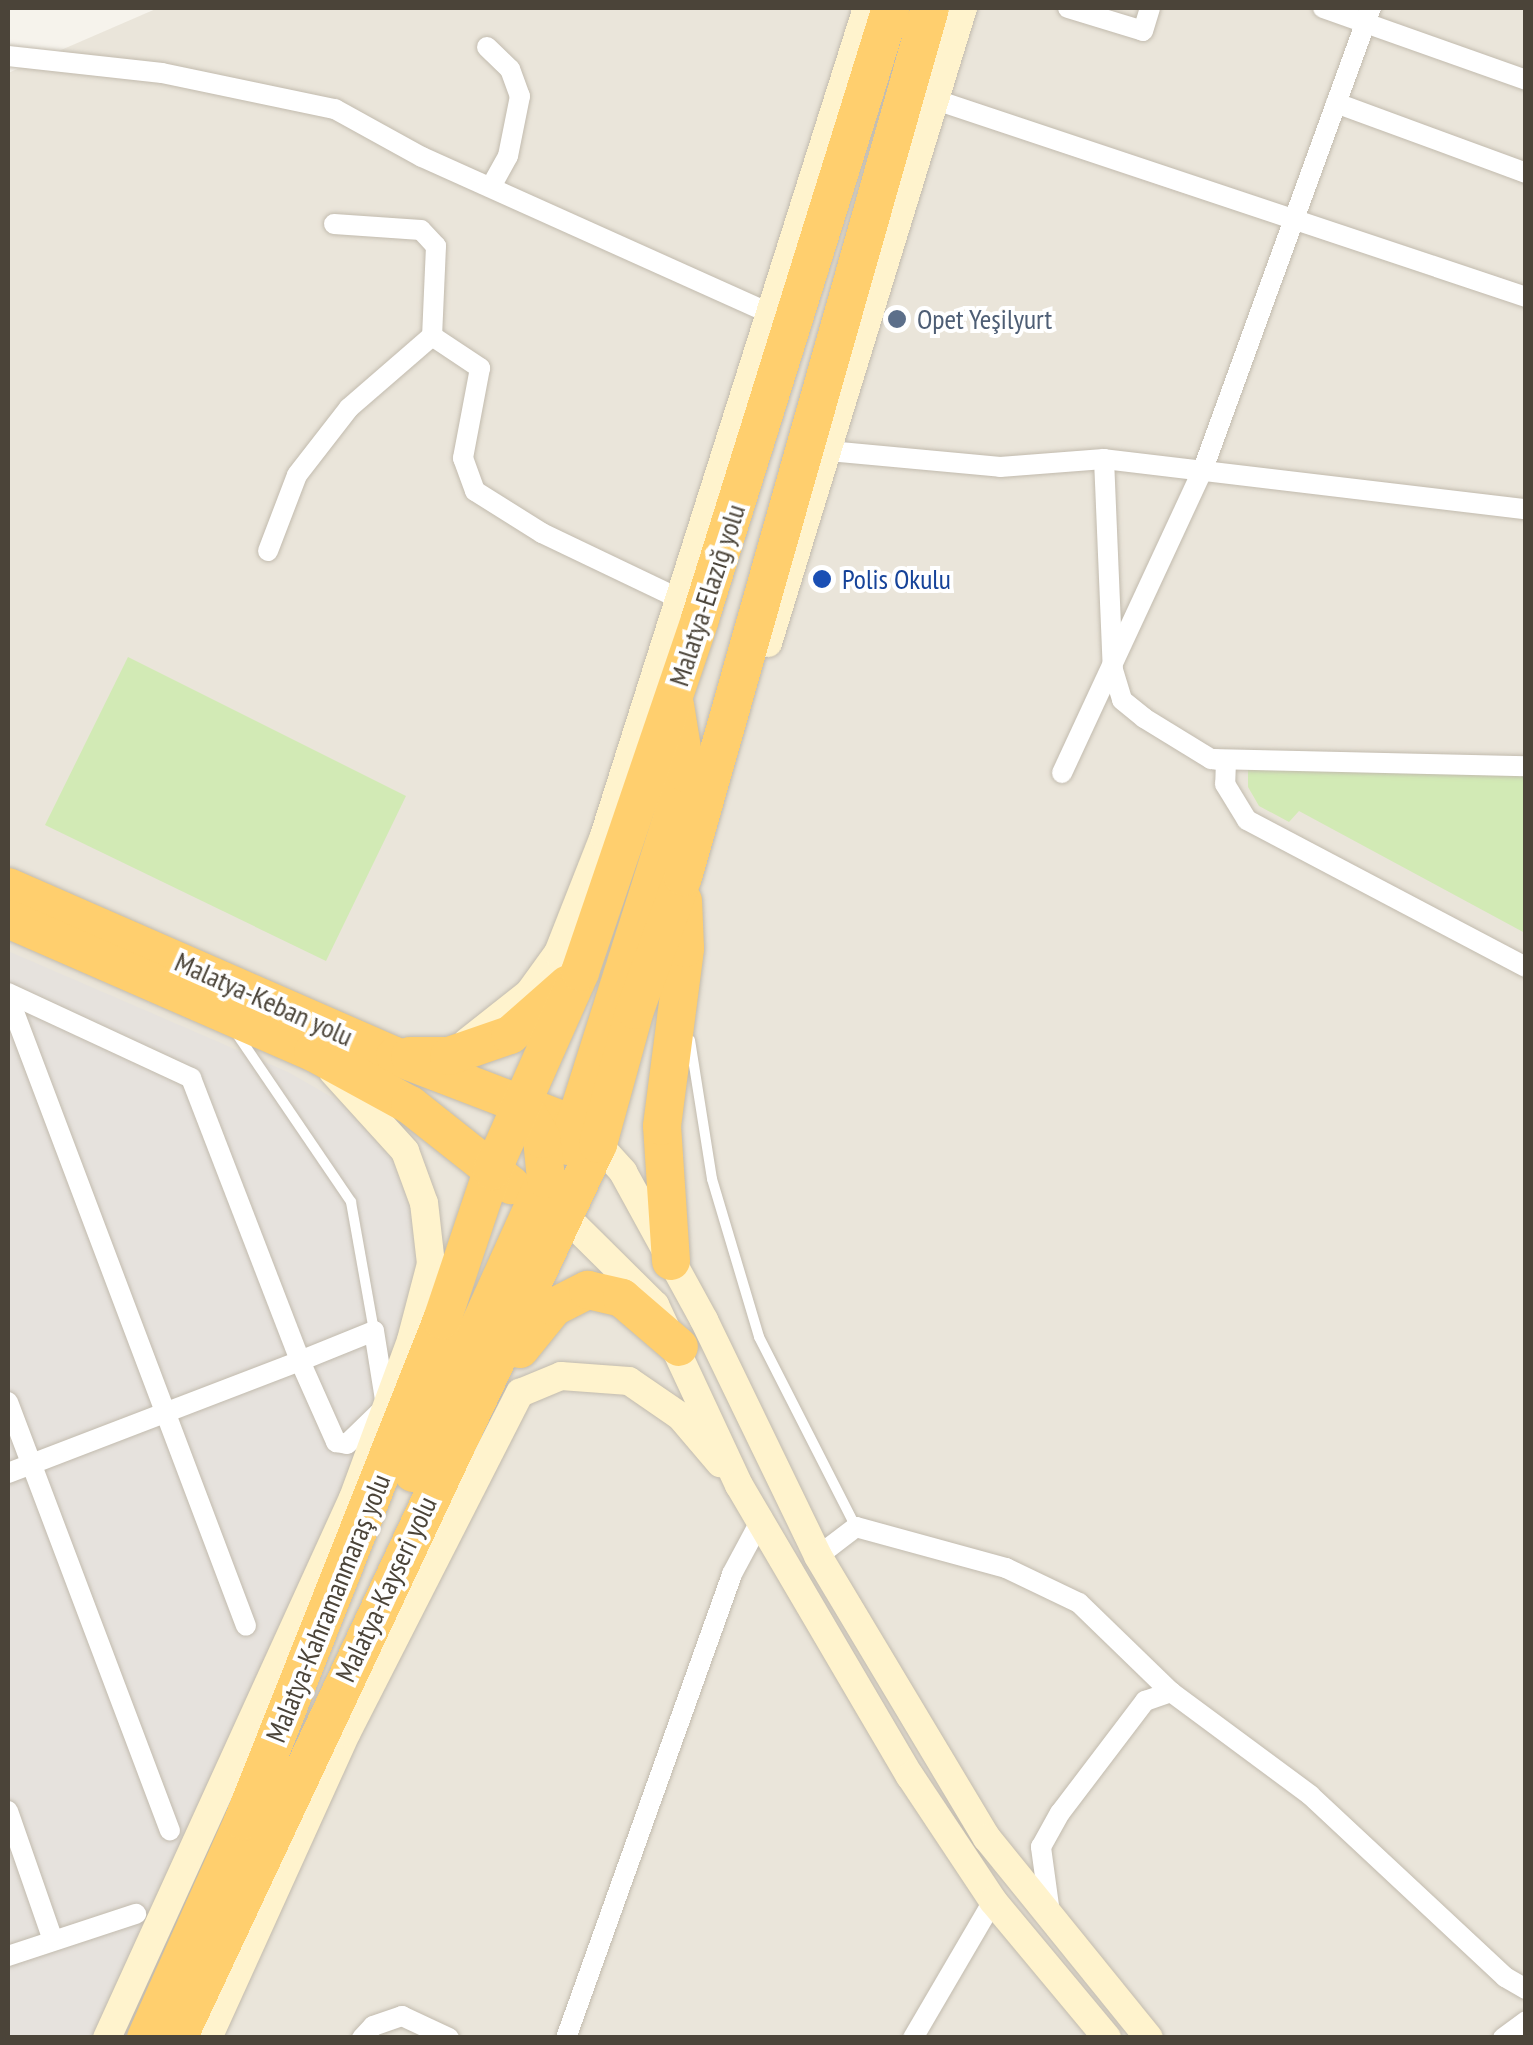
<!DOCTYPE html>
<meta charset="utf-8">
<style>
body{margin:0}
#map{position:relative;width:1533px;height:2045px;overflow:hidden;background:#f6f3ec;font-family:"PT Sans Narrow",sans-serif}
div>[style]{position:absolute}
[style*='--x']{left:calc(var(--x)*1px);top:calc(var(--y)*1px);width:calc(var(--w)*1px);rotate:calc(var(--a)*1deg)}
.residential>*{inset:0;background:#eae5da}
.industrial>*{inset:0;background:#e6e2dd}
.green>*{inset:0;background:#d2eab5}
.roads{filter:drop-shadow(0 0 2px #c2bbae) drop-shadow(0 0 2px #c2bbae)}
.lane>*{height:10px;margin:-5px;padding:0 5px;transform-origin:5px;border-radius:5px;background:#fff}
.street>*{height:20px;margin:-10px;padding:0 10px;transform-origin:10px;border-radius:10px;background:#fff}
.secondary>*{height:28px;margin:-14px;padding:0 14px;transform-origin:14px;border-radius:14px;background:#fff3cd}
.highway>*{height:38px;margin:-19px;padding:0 19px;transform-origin:19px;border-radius:19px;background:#ffcf6e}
.dots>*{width:28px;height:28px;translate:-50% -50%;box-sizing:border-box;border:5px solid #fff;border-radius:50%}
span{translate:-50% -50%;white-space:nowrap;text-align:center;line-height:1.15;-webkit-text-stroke:8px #fff;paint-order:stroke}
.service-label{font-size:28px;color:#4e5e75}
.left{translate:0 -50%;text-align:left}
.transit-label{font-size:28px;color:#164399}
.street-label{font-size:28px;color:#4b4439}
.frame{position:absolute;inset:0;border:10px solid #4b4439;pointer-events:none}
</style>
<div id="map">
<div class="residential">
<div style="clip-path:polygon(158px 8px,1525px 8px,1525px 2037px,8px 2037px,8px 73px)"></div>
</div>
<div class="industrial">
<div style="clip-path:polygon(8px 951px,288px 1072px,377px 1123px,401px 1155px,424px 1261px,371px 1438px,101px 2037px,8px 2037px)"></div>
</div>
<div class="green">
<div style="clip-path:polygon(128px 657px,406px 796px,326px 961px,45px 825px)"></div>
<div style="clip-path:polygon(1248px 765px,1525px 775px,1525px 933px,1299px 811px,1289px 822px,1259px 806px,1248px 787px)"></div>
</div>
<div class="roads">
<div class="lane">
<div style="--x:237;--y:1034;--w:203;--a:55.8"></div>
<div style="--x:351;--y:1202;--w:131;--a:79.9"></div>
<div style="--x:690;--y:1040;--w:141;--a:81"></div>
<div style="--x:712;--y:1179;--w:165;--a:73.4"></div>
<div style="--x:759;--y:1337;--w:213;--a:63"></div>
</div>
<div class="street">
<div style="--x:1068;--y:8;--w:78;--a:17"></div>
<div style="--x:1143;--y:31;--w:24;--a:-73"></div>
<div style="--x:1323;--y:8;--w:215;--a:19.5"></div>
<div style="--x:487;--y:47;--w:32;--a:44"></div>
<div style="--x:510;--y:69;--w:29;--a:70"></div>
<div style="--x:520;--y:96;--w:61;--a:101.3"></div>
<div style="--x:508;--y:156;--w:33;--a:119"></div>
<div style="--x:8;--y:56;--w:155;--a:6.3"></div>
<div style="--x:162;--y:73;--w:177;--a:11.8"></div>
<div style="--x:335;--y:109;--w:99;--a:28.9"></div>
<div style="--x:422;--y:157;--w:380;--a:24.2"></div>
<div style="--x:936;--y:100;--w:622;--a:18.46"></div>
<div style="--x:1336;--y:103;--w:202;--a:20.2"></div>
<div style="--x:334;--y:224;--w:87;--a:3.9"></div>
<div style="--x:421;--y:230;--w:22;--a:47"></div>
<div style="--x:436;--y:246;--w:90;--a:92.5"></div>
<div style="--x:432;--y:336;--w:58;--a:33.7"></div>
<div style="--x:480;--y:368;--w:92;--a:100.7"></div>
<div style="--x:463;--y:458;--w:35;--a:70"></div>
<div style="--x:475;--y:491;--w:79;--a:32.1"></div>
<div style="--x:542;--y:533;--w:155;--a:25.6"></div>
<div style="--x:829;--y:451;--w:172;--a:5.3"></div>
<div style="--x:1000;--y:467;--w:104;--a:-4.4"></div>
<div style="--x:1104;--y:459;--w:425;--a:6.8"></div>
<div style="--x:1104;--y:459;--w:211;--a:87.6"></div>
<div style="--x:1113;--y:670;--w:31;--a:73"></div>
<div style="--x:1122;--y:700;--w:28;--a:39"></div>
<div style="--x:1144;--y:718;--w:79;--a:31.5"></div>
<div style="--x:1211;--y:759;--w:315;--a:1.3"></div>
<div style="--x:268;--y:551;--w:81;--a:-69.1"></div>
<div style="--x:297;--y:475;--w:85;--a:-52.2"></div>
<div style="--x:349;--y:408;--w:110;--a:-40.9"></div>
<div style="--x:1213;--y:759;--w:13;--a:9"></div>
<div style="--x:1226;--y:761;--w:23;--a:92"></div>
<div style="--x:1225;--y:784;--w:42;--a:58.6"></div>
<div style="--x:1247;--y:820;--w:315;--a:27.8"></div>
<div style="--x:1062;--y:773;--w:332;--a:-65.1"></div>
<div style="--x:1202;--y:472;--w:494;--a:-70"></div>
<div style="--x:8;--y:993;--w:202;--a:24.9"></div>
<div style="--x:191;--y:1078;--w:303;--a:68.9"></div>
<div style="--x:300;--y:1361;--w:89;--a:66"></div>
<div style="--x:336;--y:1442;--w:11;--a:10"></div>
<div style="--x:347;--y:1444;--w:54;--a:-44.3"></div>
<div style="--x:386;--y:1406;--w:76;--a:-99.1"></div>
<div style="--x:374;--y:1331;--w:80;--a:157.9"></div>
<div style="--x:300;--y:1361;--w:313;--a:159"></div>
<div style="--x:8;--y:996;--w:673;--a:69.3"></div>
<div style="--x:8;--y:1402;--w:458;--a:69.3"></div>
<div style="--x:818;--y:1556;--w:48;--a:-37.3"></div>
<div style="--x:856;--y:1527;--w:156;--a:15.3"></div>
<div style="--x:1006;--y:1568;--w:81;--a:25.6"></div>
<div style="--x:1079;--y:1603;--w:128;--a:44.1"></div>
<div style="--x:8;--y:1811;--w:137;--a:70.8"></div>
<div style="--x:1050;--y:1913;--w:67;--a:-97.8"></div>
<div style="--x:1041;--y:1847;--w:39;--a:-61"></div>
<div style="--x:1060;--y:1813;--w:141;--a:-52.8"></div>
<div style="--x:1145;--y:1701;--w:28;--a:-19"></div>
<div style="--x:1171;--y:1692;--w:173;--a:36.5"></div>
<div style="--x:1310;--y:1795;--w:267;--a:43"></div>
<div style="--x:1505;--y:1977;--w:24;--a:30"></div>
<div style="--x:8;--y:1956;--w:135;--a:-18.2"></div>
<div style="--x:362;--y:2038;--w:16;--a:-47"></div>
<div style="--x:373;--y:2026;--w:31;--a:-19"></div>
<div style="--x:402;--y:2016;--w:52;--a:25.1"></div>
<div style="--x:566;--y:2038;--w:493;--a:-70.3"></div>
<div style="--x:732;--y:1574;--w:64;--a:-61.8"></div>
<div style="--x:913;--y:2038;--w:159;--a:-59.7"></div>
<div style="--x:1503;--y:2038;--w:29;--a:-36"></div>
</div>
<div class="secondary">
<div style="--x:768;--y:643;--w:664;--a:-72.93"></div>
<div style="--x:467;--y:1042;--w:79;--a:-38.3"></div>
<div style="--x:529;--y:993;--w:49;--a:-54.1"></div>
<div style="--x:558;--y:953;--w:126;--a:-68.5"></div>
<div style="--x:604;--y:836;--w:869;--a:-72.38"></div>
<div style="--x:598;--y:1144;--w:38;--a:48"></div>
<div style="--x:623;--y:1172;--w:169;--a:61.3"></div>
<div style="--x:704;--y:1320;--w:262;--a:64.2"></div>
<div style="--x:818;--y:1556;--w:329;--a:59.1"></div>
<div style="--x:987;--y:1838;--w:257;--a:51"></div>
<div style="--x:567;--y:1218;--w:124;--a:44.7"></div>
<div style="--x:655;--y:1305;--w:199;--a:65"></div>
<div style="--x:739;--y:1485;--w:338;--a:59.6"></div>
<div style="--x:910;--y:1776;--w:150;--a:56.4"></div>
<div style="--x:993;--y:1901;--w:178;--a:50.2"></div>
<div style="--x:107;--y:2038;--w:593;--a:-65.51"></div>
<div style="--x:353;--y:1498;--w:168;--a:-69.8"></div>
<div style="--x:411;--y:1340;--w:79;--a:-75.3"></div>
<div style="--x:431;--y:1264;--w:61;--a:-96.5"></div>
<div style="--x:424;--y:1203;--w:55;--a:-110.1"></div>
<div style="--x:405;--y:1151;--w:107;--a:-132.3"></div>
<div style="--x:208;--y:2038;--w:336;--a:-65.6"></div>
<div style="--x:347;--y:1732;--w:381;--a:-63"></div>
<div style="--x:520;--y:1393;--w:44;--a:-22.5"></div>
<div style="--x:561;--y:1376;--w:68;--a:4.2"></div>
<div style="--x:629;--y:1381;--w:62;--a:34.5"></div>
<div style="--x:680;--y:1416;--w:62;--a:49.6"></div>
</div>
<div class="highway">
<div style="--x:8;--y:887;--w:422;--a:23.6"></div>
<div style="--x:395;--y:1056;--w:190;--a:21"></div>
<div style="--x:572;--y:1124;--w:33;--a:38"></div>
<div style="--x:8;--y:919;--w:333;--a:23.6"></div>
<div style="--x:313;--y:1052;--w:111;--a:28.7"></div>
<div style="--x:410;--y:1105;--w:129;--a:38.4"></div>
<div style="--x:410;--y:1056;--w:39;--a:0"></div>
<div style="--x:449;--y:1056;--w:65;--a:-19"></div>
<div style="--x:510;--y:1035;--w:76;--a:-41.3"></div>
<div style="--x:568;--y:1146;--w:391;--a:-72.4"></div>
<div style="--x:686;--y:773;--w:69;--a:-99.2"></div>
<div style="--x:671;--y:1261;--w:135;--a:-93.8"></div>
<div style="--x:662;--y:1126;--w:179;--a:-82.6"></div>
<div style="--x:685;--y:948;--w:47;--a:-92.4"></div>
<div style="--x:520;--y:1349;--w:54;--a:-51"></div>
<div style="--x:554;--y:1307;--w:38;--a:-27"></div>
<div style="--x:588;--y:1290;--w:35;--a:13"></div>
<div style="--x:622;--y:1298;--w:75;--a:40.7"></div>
<div style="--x:413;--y:1473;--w:323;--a:-65.7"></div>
<div style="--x:546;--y:1179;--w:40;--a:-95.7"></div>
<div style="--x:542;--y:1139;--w:39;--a:-119"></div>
<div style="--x:146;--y:2038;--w:238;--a:-65.9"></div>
<div style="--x:243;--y:1821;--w:539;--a:-68.34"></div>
<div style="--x:442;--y:1320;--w:157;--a:-71.4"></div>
<div style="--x:492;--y:1171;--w:218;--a:-66.1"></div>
<div style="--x:580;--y:972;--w:373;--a:-71.2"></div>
<div style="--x:700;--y:619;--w:640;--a:-72.64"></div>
<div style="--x:178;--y:2038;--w:988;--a:-64.84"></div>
<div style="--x:598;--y:1144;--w:139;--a:-74.6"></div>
<div style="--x:635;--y:1010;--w:141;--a:-70.2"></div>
<div style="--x:683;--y:877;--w:903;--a:-74.13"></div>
</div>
</div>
<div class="dots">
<div style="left:897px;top:319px;background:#5c6f8a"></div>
<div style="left:822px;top:579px;background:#1a4fb4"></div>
</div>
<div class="service-label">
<span class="left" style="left:917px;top:319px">Opet Yeşilyurt</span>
</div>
<div class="transit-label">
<span class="left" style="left:842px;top:579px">Polis Okulu</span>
</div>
<div class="street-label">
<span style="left:707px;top:595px;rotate:-72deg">Malatya-Elazığ yolu</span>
<span style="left:264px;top:999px;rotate:24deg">Malatya-Keban yolu</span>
<span style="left:386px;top:1589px;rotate:-65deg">Malatya-Kayseri yolu</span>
<span style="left:328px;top:1608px;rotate:-68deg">Malatya-Kahramanmaraş yolu</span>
</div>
<div class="frame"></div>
</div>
